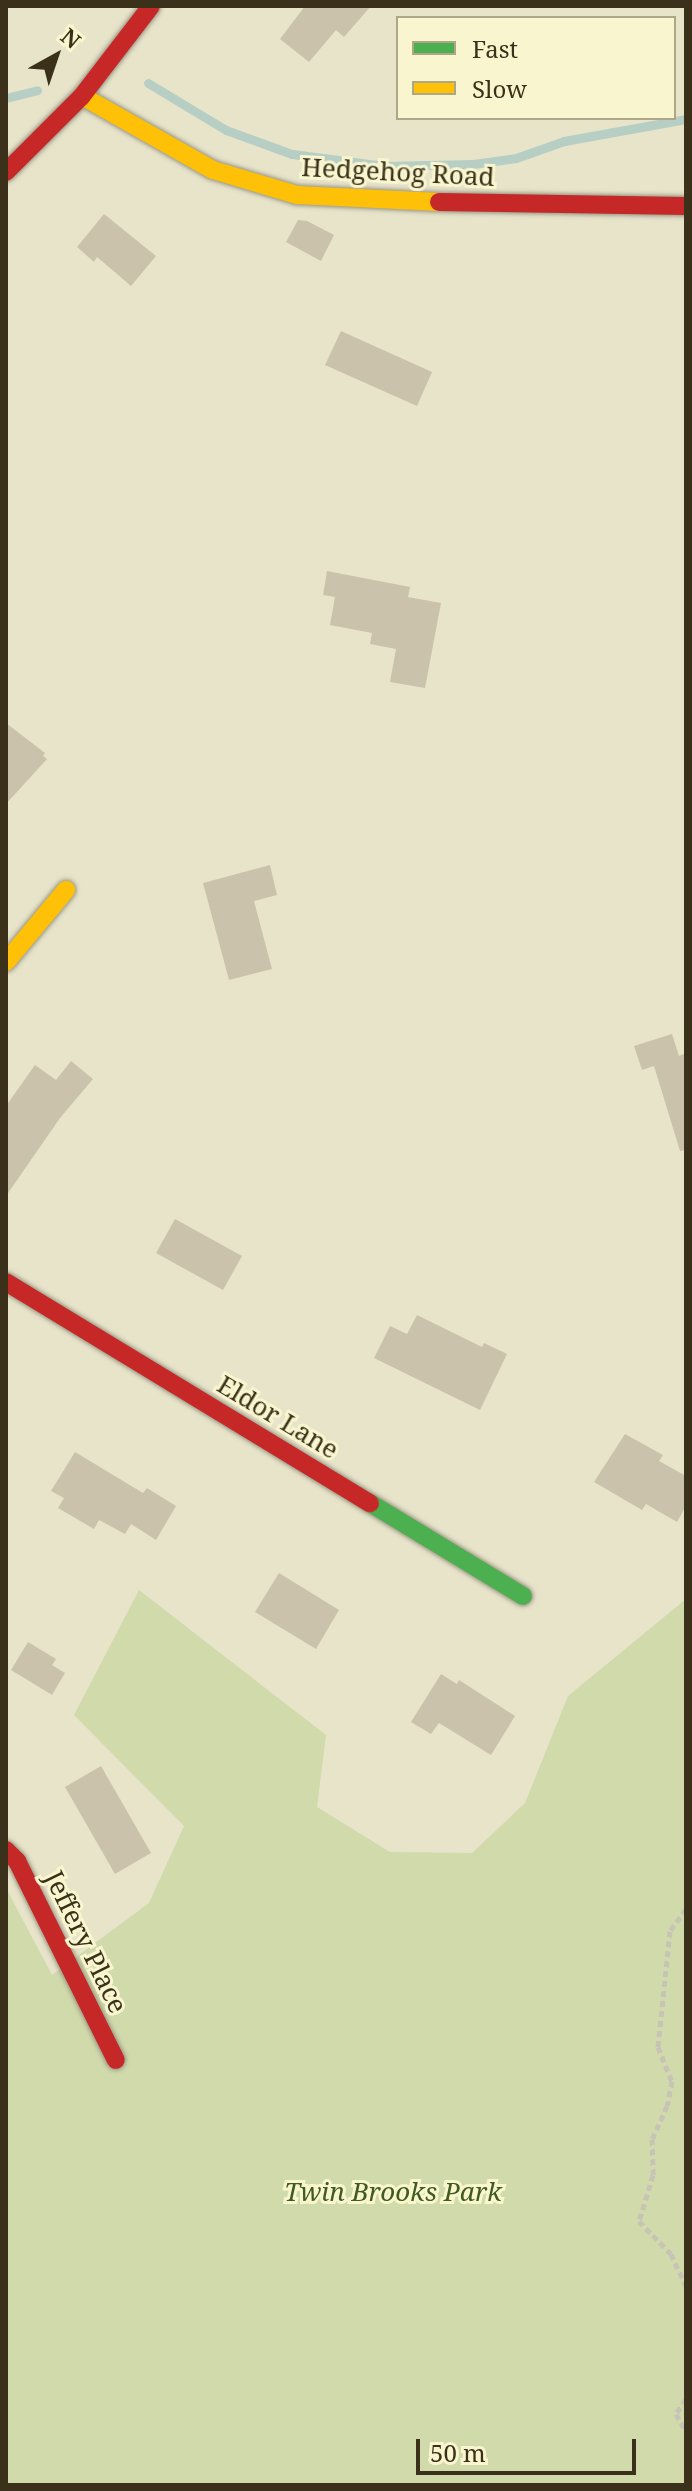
<!DOCTYPE html>
<style>
body{margin:0}
#map{position:relative;width:692px;height:2491px;overflow:hidden;background:#e7e4ca;font-family:"Noto Serif",serif}
div>[style]{position:absolute}
[style*='--x']{left:calc(var(--x)*1px);top:calc(var(--y)*1px);width:calc(var(--w)*1px);rotate:calc(var(--a)*1deg)}
.green>*{inset:0;background:#d0daab}
.stream>*{height:9px;margin:-4.5px;padding:0 4.5px;transform-origin:4.5px;border-radius:4.5px;background:#b7cec4}
.building>*{inset:0;background:#cbc2ab}
.path>*{height:5px;margin-top:-2.5px;transform-origin:0;background:repeating-linear-gradient(90deg,#c7c4b5 0 6px,transparent 0 10px)}
.roads{filter:drop-shadow(0 0 2px #9b9784) drop-shadow(0 0 2px #9b9784)}
.fast>*{height:18px;margin:-9px;padding:0 9px;transform-origin:9px;border-radius:9px;background:#4caf50}
.slow>*{height:18px;margin:-9px;padding:0 9px;transform-origin:9px;border-radius:9px;background:#ffc107}
.jam>*{height:18px;margin:-9px;padding:0 9px;transform-origin:9px;border-radius:9px;background:#c62828}
span{translate:-50% -50%;white-space:nowrap;text-align:center;line-height:1.15;-webkit-text-stroke:6px #f9f6cf;paint-order:stroke}
.street-label{font-size:26px;color:#3b311b}
.park-label{font-size:26px;color:#405a1f;font-style:italic}
.frame{position:absolute;inset:0;border:8px solid #3b311b;pointer-events:none}
.legend{position:absolute;left:396px;top:16px;width:280px;height:104px;box-sizing:border-box;background:#f9f6cf;border:2px solid #ada787;margin:0;padding:10px 14px;list-style:none;font-size:24px;color:#3b311b}
.legend li{display:flex;align-items:center;gap:16px;height:40px}
.legend b{width:40px;border:2px solid #ada787}
.north{position:absolute;left:16px;top:16px;width:80px;height:80px;-webkit-text-stroke:6px #f9f6cf;paint-order:stroke;rotate:40deg;font-size:22px;font-weight:700;line-height:32px;text-align:center;color:#3b311b}
.north::after{content:'';display:block;margin:auto;width:28px;height:36px;background:#3b311b;clip-path:polygon(50% 0,100% 100%,50% 72%,0 100%)}
.scale{position:absolute;left:416px;top:2439px;width:220px;height:36px;box-sizing:border-box;border:4px solid #3b311b;border-top:0;padding-left:10px;font-size:24px;line-height:28px;white-space:nowrap;color:#3b311b;-webkit-text-stroke:6px #f9f6cf;paint-order:stroke}
</style>
<div id="map">
<div class="green">
<div style="clip-path:polygon(139px 1590px,326px 1735px,317px 1807px,390px 1852px,472px 1853px,525px 1803px,568px 1696px,686px 1599px,686px 2485px,6px 2485px,6px 1888px,52px 1975px,149px 1903px,184px 1826px,74px 1715px)"></div>
</div>
<div class="stream">
<div style="--x:148;--y:83;--w:91;--a:31.1"></div>
<div style="--x:226;--y:130;--w:70;--a:20"></div>
<div style="--x:292;--y:154;--w:93;--a:7.4"></div>
<div style="--x:384;--y:166;--w:89;--a:-1.3"></div>
<div style="--x:473;--y:164;--w:43;--a:-7.9"></div>
<div style="--x:516;--y:158;--w:51;--a:-19.5"></div>
<div style="--x:564;--y:141;--w:124;--a:-10.2"></div>
<div style="--x:6;--y:98;--w:32;--a:-14"></div>
</div>
<div class="building">
<div style="clip-path:polygon(305px 6px,371px 6px,344px 37px,336px 30px,309px 62px,280px 39px)"></div>
<div style="clip-path:polygon(104px 214px,156px 256px,131px 286px,97px 257px,94px 262px,77px 247px)"></div>
<div style="clip-path:polygon(298px 220px,307px 221px,334px 235px,321px 261px,286px 242px)"></div>
<div style="clip-path:polygon(341px 331px,432px 372px,417px 406px,325px 365px)"></div>
<div style="clip-path:polygon(327px 571px,410px 587px,408px 597px,441px 603px,425px 688px,390px 682px,396px 649px,370px 644px,372px 633px,330px 625px,335px 597px,323px 595px)"></div>
<div style="clip-path:polygon(6px 723px,45px 753px,43px 756px,47px 759px,6px 804px)"></div>
<div style="clip-path:polygon(270px 865px,277px 895px,254px 901px,272px 969px,229px 980px,203px 883px)"></div>
<div style="clip-path:polygon(672px 1034px,679px 1056px,686px 1053px,686px 1150px,680px 1151px,654px 1066px,642px 1070px,634px 1046px)"></div>
<div style="clip-path:polygon(71px 1061px,93px 1079px,60px 1118px,6px 1196px,6px 1106px,35px 1065px,56px 1080px)"></div>
<div style="clip-path:polygon(175px 1219px,242px 1256px,223px 1290px,156px 1253px)"></div>
<div style="clip-path:polygon(417px 1315px,482px 1347px,484px 1343px,507px 1354px,480px 1410px,374px 1358px,390px 1326px,407px 1334px)"></div>
<div style="clip-path:polygon(625px 1434px,663px 1455px,659px 1461px,686px 1476px,686px 1506px,677px 1522px,646px 1504px,642px 1510px,594px 1482px)"></div>
<div style="clip-path:polygon(75px 1452px,143px 1493px,147px 1488px,176px 1506px,156px 1540px,131px 1524px,125px 1534px,99px 1520px,94px 1529px,58px 1508px,64px 1498px,51px 1491px)"></div>
<div style="clip-path:polygon(279px 1573px,339px 1610px,316px 1649px,255px 1612px)"></div>
<div style="clip-path:polygon(28px 1642px,56px 1659px,52px 1665px,65px 1673px,52px 1695px,11px 1670px)"></div>
<div style="clip-path:polygon(441px 1674px,457px 1684px,459px 1680px,515px 1716px,491px 1755px,439px 1723px,431px 1734px,411px 1722px)"></div>
<div style="clip-path:polygon(101px 1766px,151px 1853px,115px 1874px,65px 1787px)"></div>
</div>
<div class="path">
<div style="--x:686;--y:1909;--w:27;--a:126"></div>
<div style="--x:670;--y:1931;--w:117;--a:95.9"></div>
<div style="--x:658;--y:2047;--w:37;--a:68"></div>
<div style="--x:672;--y:2081;--w:25;--a:101"></div>
<div style="--x:667;--y:2106;--w:36;--a:114"></div>
<div style="--x:652;--y:2139;--w:36;--a:88"></div>
<div style="--x:653;--y:2175;--w:48;--a:106.9"></div>
<div style="--x:639;--y:2221;--w:46;--a:45.9"></div>
<div style="--x:671;--y:2254;--w:35;--a:65"></div>
<div style="--x:686;--y:2399;--w:18;--a:124"></div>
<div style="--x:676;--y:2414;--w:20;--a:60"></div>
</div>
<div class="roads">
<div class="fast">
<div style="--x:370;--y:1503;--w:179;--a:31.3"></div>
</div>
<div class="slow">
<div style="--x:82;--y:96;--w:150;--a:29.5"></div>
<div style="--x:213;--y:170;--w:88;--a:16.6"></div>
<div style="--x:297;--y:195;--w:142;--a:2.8"></div>
<div style="--x:6;--y:962;--w:94;--a:-50.2"></div>
</div>
<div class="jam">
<div style="--x:6;--y:172;--w:107;--a:-45"></div>
<div style="--x:82;--y:96;--w:113;--a:-52.5"></div>
<div style="--x:439;--y:202;--w:247;--a:0.9"></div>
<div style="--x:6;--y:1282;--w:426;--a:31.3"></div>
<div style="--x:6;--y:1850;--w:16;--a:45"></div>
<div style="--x:17;--y:1861;--w:222;--a:63.6"></div>
</div>
</div>
<div class="street-label">
<span style="left:398px;top:172px;rotate:3deg">Hedgehog Road</span>
<span style="left:278px;top:1417px;rotate:31deg">Eldor Lane</span>
<span style="left:86px;top:1942px;rotate:64deg">Jeffery Place</span>
</div>
<div class="park-label">
<span style="left:393px;top:2192px">Twin Brooks Park</span>
</div>
<div class="frame"></div>
<ul class="legend">
<li><b style="height:10px;background:#4caf50"></b>Fast</li>
<li><b style="height:10px;background:#ffc107"></b>Slow</li>
</ul>
<div class="north">N</div>
<div class="scale">50 m</div>
</div>
